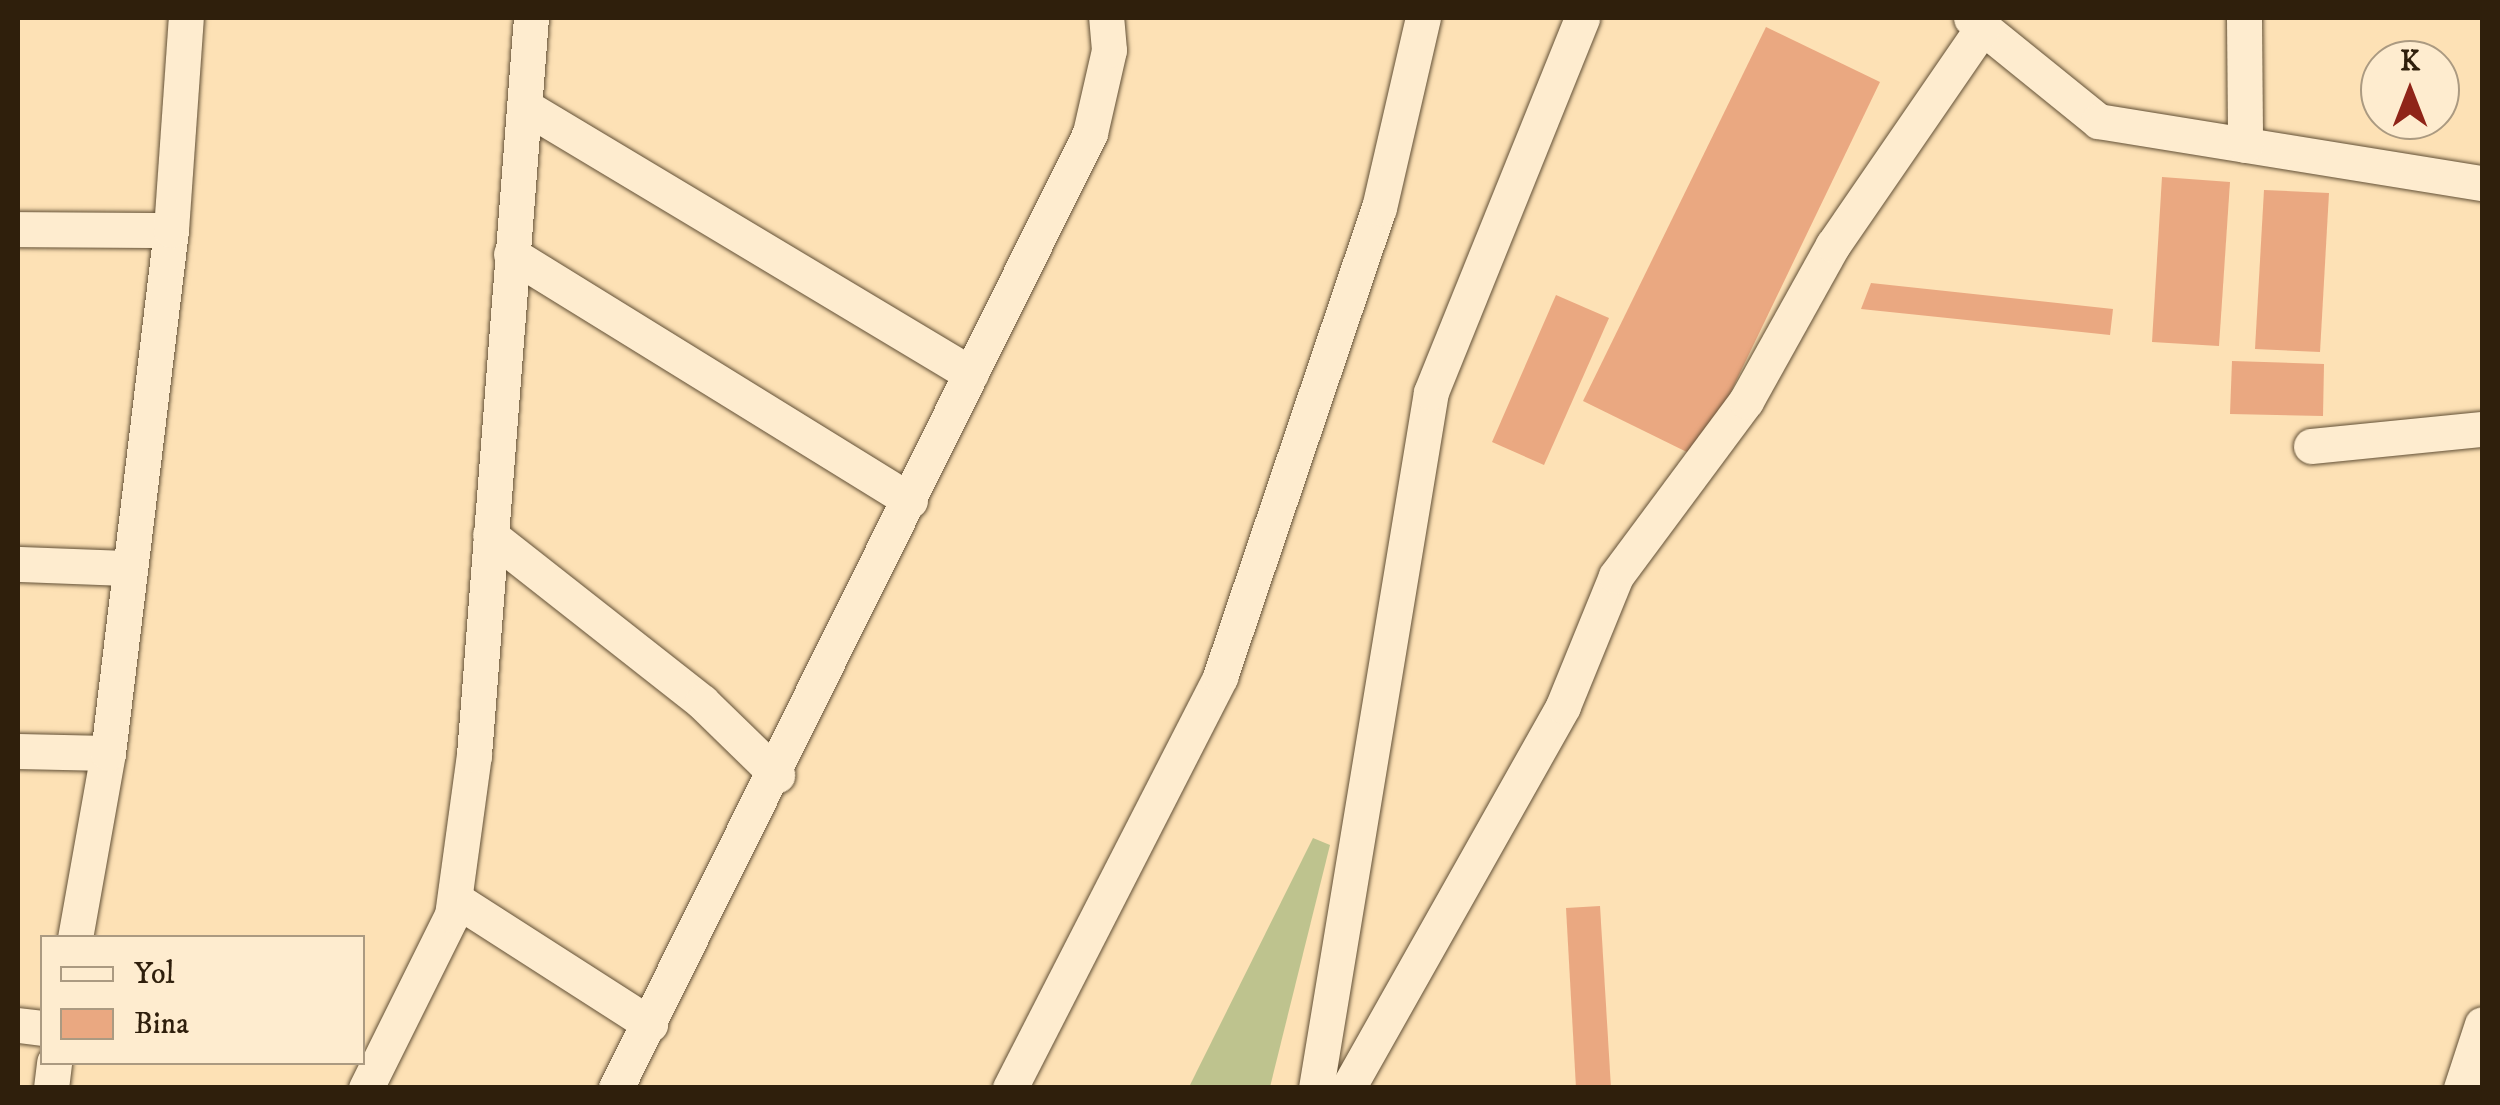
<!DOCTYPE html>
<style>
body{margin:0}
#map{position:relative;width:2500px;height:1105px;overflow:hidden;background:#fde1b5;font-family:"IM FELL DW Pica",serif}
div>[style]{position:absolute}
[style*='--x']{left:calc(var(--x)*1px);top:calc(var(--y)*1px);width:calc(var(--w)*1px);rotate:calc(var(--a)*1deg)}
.green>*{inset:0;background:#bec38e}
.building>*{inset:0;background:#eaa881}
.roads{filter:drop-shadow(0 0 2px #625036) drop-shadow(0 0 2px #625036)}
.minor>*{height:35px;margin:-17.5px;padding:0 17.5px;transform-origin:17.5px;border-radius:17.5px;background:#feeccf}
span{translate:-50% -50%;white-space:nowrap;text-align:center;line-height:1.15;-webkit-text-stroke:8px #feeccf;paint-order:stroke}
.frame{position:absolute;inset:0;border:20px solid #2f1f0c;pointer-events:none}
.legend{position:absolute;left:40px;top:935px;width:325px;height:130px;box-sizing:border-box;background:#feeccf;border:2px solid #ab9a81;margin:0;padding:12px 18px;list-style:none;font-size:30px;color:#2f1f0c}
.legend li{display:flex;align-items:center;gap:20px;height:50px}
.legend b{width:50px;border:2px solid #ab9a81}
.north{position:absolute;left:2360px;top:40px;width:100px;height:100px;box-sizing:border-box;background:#feeccf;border:2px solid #ab9a81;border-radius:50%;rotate:0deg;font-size:28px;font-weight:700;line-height:40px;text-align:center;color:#2f1f0c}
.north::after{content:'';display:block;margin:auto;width:35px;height:45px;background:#8f2418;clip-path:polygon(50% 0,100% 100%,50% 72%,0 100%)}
</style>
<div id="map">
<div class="green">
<div style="clip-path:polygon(1313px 838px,1330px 845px,1270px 1087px,1189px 1087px)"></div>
</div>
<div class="building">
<div style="clip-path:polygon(1766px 27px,1880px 82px,1699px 458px,1583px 401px)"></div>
<div style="clip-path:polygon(2162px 177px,2230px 182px,2219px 346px,2152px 342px)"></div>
<div style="clip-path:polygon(2264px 190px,2329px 193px,2320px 352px,2255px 349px)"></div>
<div style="clip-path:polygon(1871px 283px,2113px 309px,2110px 335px,1861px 309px)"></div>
<div style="clip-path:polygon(1556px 295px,1609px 318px,1544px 465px,1492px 442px)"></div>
<div style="clip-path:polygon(2232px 361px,2324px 364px,2323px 416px,2230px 414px)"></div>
<div style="clip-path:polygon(1600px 906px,1611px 1088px,1576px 1088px,1566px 908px)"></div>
</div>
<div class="roads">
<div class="minor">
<div style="--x:1971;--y:18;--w:164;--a:39"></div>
<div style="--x:2098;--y:121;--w:389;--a:9.2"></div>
<div style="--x:2244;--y:18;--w:127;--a:89.5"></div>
<div style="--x:524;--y:106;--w:521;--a:30.94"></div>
<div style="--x:18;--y:229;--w:153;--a:0.4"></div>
<div style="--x:511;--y:254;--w:469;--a:31.7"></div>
<div style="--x:2311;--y:446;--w:172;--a:-5.7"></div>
<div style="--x:490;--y:535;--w:270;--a:38.2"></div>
<div style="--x:702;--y:702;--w:105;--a:44.2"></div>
<div style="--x:18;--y:564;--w:110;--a:2.1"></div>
<div style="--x:18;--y:751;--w:90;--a:1.3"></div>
<div style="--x:455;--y:899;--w:232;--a:32.7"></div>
<div style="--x:75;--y:938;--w:188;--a:-79.9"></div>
<div style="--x:108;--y:753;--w:527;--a:-83.13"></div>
<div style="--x:171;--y:230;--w:213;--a:-86"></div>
<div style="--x:18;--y:1025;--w:24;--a:7"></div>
<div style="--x:51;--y:1088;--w:26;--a:-83"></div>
<div style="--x:366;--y:1088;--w:193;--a:-63.6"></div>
<div style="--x:452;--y:915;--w:162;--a:-82.2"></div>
<div style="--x:474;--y:755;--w:739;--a:-85.58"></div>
<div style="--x:616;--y:1088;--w:1066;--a:-63.6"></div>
<div style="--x:1090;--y:133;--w:85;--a:-77.1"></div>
<div style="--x:1109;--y:50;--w:32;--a:-95"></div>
<div style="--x:1010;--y:1088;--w:462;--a:-62.9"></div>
<div style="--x:1220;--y:677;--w:495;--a:-71.3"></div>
<div style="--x:1379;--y:208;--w:195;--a:-77"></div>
<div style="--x:1316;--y:1088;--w:705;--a:-80.62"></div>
<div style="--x:1431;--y:392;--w:403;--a:-68"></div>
<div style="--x:1348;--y:1088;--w:438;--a:-60.6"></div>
<div style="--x:1563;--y:706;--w:140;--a:-67.8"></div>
<div style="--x:1616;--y:576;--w:218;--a:-53.4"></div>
<div style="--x:1746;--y:401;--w:179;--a:-60.9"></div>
<div style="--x:1833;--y:245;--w:265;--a:-55.5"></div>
<div style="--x:2461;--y:1088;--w:67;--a:-71.8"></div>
</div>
</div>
<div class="frame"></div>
<ul class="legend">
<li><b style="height:12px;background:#feeccf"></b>Yol</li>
<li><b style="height:28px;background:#eaa881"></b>Bina</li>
</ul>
<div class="north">K</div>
</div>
